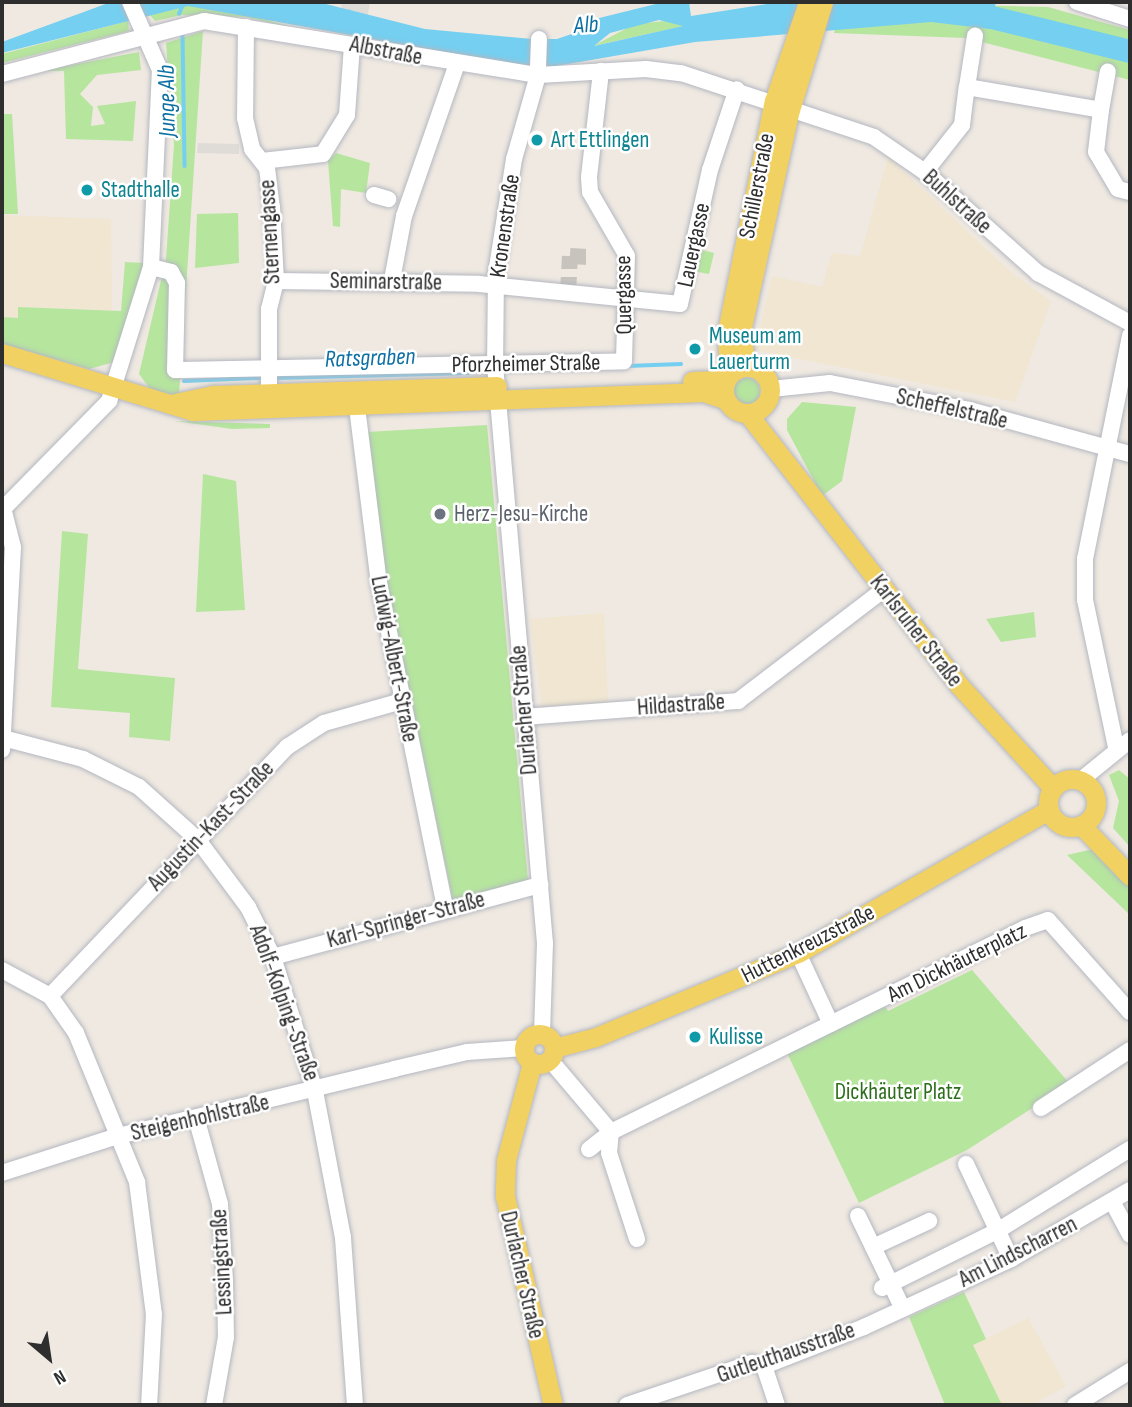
<!DOCTYPE html>
<meta charset="utf-8">
<style>
body{margin:0}
#map{position:relative;width:1132px;height:1407px;overflow:hidden;background:#efe9e1;font-family:"Sofia Sans Condensed",sans-serif}
div>[style]{position:absolute}
[style*='--x']{left:calc(var(--x)*1px);top:calc(var(--y)*1px);width:calc(var(--w)*1px);rotate:calc(var(--a)*1deg)}
.education>*{inset:0;background:#f0e6d1}
.green>*{inset:0;background:#b6e59e}
.round{border-radius:50%}
.plaza>*{inset:0;background:#dfdcd8}
.water>*{inset:0;background:#75cff0}
.stream>*{height:3.5px;margin:-1.75px;padding:0 1.75px;transform-origin:1.75px;border-radius:1.75px;background:#75cff0}
.river>*{height:23px;margin:-11.5px;padding:0 11.5px;transform-origin:11.5px;border-radius:11.5px;background:#75cff0}
.minor-tunnel>*{height:16px;margin-top:-8px;transform-origin:0;background:repeating-linear-gradient(90deg,#c8c4bd 0 16px,transparent 0 24px)}
.roads{filter:drop-shadow(0 0 2px #b4b7c1) drop-shadow(0 0 2px #b4b7c1)}
.minor>*{height:16px;margin:-8px;padding:0 8px;transform-origin:8px;border-radius:8px;background:#fff}
.major>*{height:19px;margin:-9.5px;padding:0 9.5px;transform-origin:9.5px;border-radius:9.5px;background:#f2d163}
.major>.ring{margin:-9.5px;padding:0;box-sizing:content-box;background:none;border:19px solid #f2d163;border-radius:50%}
.dots>*{width:19px;height:19px;translate:-50% -50%;box-sizing:border-box;border:4px solid #fff;border-radius:50%}
span{translate:-50% -50%;white-space:nowrap;text-align:center;line-height:1.15;-webkit-text-stroke:5px #fff;paint-order:stroke}
.street-label{font-size:23px;color:#2e2e2e}
.culture-label{font-size:23px;color:#0d838f}
.left{translate:0 -50%;text-align:left}
.worship-label{font-size:23px;color:#5b616d}
.park-label{font-size:23px;color:#2c6e1b}
.water-label{font-size:24px;color:#0d6fa3;font-style:italic}
.frame{position:absolute;inset:0;border:4px solid #2e2e2e;pointer-events:none}
.north{position:absolute;left:14px;top:1323px;width:70px;height:70px;-webkit-text-stroke:5px #fff;paint-order:stroke;rotate:151deg;font-size:19px;font-weight:700;line-height:28px;text-align:center;color:#2e2e2e}
.north::after{content:'';display:block;margin:auto;width:24px;height:32px;background:#2e2e2e;clip-path:polygon(50% 0,100% 100%,50% 72%,0 100%)}
</style>
<div id="map">
<div class="education">
<div style="clip-path:polygon(888px 157px,1012px 273px,1051px 301px,1015px 402px,755px 350px,772px 276px,822px 287px,832px 253px,860px 256px)"></div>
<div style="clip-path:polygon(2px 215px,111px 219px,112px 310px,19px 307px,18px 318px,2px 317px)"></div>
<div style="clip-path:polygon(604px 613px,608px 703px,542px 708px,530px 619px)"></div>
<div style="clip-path:polygon(1028px 1318px,1066px 1386px,1032px 1405px,1002px 1405px,973px 1345px)"></div>
</div>
<div class="green">
<div style="clip-path:polygon(841px 2px,1048px 7px,1130px 30px,1130px 80px,966px 38px,834px 33px)"></div>
<div style="clip-path:polygon(188px 5px,249px 15px,310px 32px,245px 17px,182px 15px,155px 21px,150px 15px)"></div>
<div style="clip-path:polygon(675px 20px,684px 26px,593px 46px,635px 24px)"></div>
<div style="clip-path:polygon(128px 21px,129px 31px,2px 63px,2px 54px)"></div>
<div style="clip-path:polygon(203px 31px,179px 395px,153px 393px,139px 374px,166px 259px,174px 145px,166px 43px)"></div>
<div style="clip-path:polygon(139px 52px,141px 70px,97px 75px,80px 94px,93px 107px,91px 126px,105px 124px,97px 106px,136px 101px,133px 141px,66px 139px,64px 71px,41px 71px)"></div>
<div style="clip-path:polygon(2px 114px,12px 114px,18px 214px,2px 214px)"></div>
<div style="clip-path:polygon(336px 153px,370px 163px,366px 193px,341px 189px,340px 227px,333px 226px,328px 161px)"></div>
<div style="clip-path:polygon(238px 213px,239px 263px,195px 268px,197px 214px)"></div>
<div style="clip-path:polygon(698px 249px,714px 253px,709px 274px,693px 271px)"></div>
<div style="clip-path:polygon(125px 262px,144px 263px,118px 361px,89px 369px,2px 344px,2px 317px,18px 318px,18px 307px,121px 311px)"></div>
<div class="round" style="left:734px;top:378px;width:26px;height:26px"></div>
<div style="clip-path:polygon(802px 402px,856px 407px,842px 481px,822px 496px,787px 430px,787px 419px)"></div>
<div style="clip-path:polygon(175px 421px,270px 424px,270px 428px,232px 429px)"></div>
<div style="clip-path:polygon(487px 425px,528px 881px,453px 901px,377px 534px,367px 432px)"></div>
<div style="clip-path:polygon(203px 474px,236px 481px,245px 610px,196px 612px)"></div>
<div style="clip-path:polygon(62px 531px,88px 534px,78px 669px,175px 678px,170px 741px,129px 737px,130px 713px,51px 707px)"></div>
<div style="clip-path:polygon(1034px 612px,1036px 637px,1001px 642px,986px 619px)"></div>
<div style="clip-path:polygon(1119px 770px,1130px 779px,1130px 847px,1113px 828px,1119px 801px,1109px 775px)"></div>
<div style="clip-path:polygon(1098px 848px,1130px 883px,1130px 915px,1067px 855px)"></div>
<div style="clip-path:polygon(972px 970px,1070px 1084px,967px 1150px,859px 1203px,786px 1051px,883px 1003px,888px 1011px)"></div>
<div style="clip-path:polygon(964px 1292px,986px 1339px,973px 1345px,1002px 1405px,945px 1405px,909px 1317px)"></div>
</div>
<div class="plaza">
<div style="clip-path:polygon(341px 2px,370px 2px,368px 15px,342px 12px)"></div>
<div style="clip-path:polygon(198px 143px,239px 144px,239px 154px,197px 153px)"></div>
</div>
<div class="water">
<div style="clip-path:polygon(evenodd,111px 2px,318px 2px,425px 29px,532px 39px,557px 39px,589px 28px,587px 21px,664px 2px,689px 2px,691px 16px,780px 2px,996px 2px,990px 29px,931px 22px,695px 42px,539px 69px,188px 6px,2px 53px,2px 42px,111px 2px,659px 20px,683px 26px,594px 46px,610px 33px,659px 20px)"></div>
</div>
<div class="stream">
<div style="--x:179;--y:14;--w:13;--a:-67"></div>
<div style="--x:183;--y:35;--w:131;--a:89.1"></div>
<div style="--x:627;--y:366;--w:54;--a:-2.1"></div>
<div style="--x:274;--y:378;--w:194;--a:-1.5"></div>
<div style="--x:184;--y:381;--w:76;--a:-2.3"></div>
</div>
<div class="river">
<div style="--x:963;--y:10;--w:172;--a:13.8"></div>
</div>
<div class="minor-tunnel">
<div style="--x:568;--y:293;--w:37;--a:-87"></div>
<div style="--x:570;--y:256;--w:18;--a:3"></div>
</div>
<div class="roads">
<div class="minor">
<div style="--x:1077;--y:2;--w:56;--a:17.8"></div>
<div style="--x:246;--y:27;--w:91;--a:90.6"></div>
<div style="--x:245;--y:118;--w:32;--a:77"></div>
<div style="--x:252;--y:149;--w:24;--a:52"></div>
<div style="--x:267;--y:168;--w:39;--a:83"></div>
<div style="--x:272;--y:207;--w:74;--a:86.9"></div>
<div style="--x:276;--y:281;--w:29;--a:104"></div>
<div style="--x:269;--y:309;--w:85;--a:90"></div>
<div style="--x:539;--y:39;--w:36;--a:92"></div>
<div style="--x:538;--y:75;--w:87;--a:105.9"></div>
<div style="--x:514;--y:159;--w:116;--a:98.9"></div>
<div style="--x:496;--y:274;--w:91;--a:90.6"></div>
<div style="--x:495;--y:365;--w:580;--a:85.06"></div>
<div style="--x:545;--y:943;--w:92;--a:91.9"></div>
<div style="--x:2;--y:74;--w:209;--a:-14.7"></div>
<div style="--x:204;--y:21;--w:338;--a:9.2"></div>
<div style="--x:538;--y:75;--w:108;--a:-3.2"></div>
<div style="--x:646;--y:69;--w:35;--a:7"></div>
<div style="--x:681;--y:73;--w:203;--a:18.3"></div>
<div style="--x:874;--y:137;--w:62;--a:34.5"></div>
<div style="--x:925;--y:172;--w:152;--a:41.8"></div>
<div style="--x:1038;--y:273;--w:105;--a:28.5"></div>
<div style="--x:967;--y:87;--w:52;--a:-81.1"></div>
<div style="--x:1101;--y:110;--w:39;--a:-80"></div>
<div style="--x:262;--y:161;--w:61;--a:-6.5"></div>
<div style="--x:323;--y:154;--w:46;--a:-58.4"></div>
<div style="--x:347;--y:115;--w:70;--a:-85.9"></div>
<div style="--x:925;--y:172;--w:60;--a:-51.8"></div>
<div style="--x:962;--y:125;--w:38;--a:-83"></div>
<div style="--x:967;--y:87;--w:136;--a:9.7"></div>
<div style="--x:1101;--y:110;--w:42;--a:96.8"></div>
<div style="--x:1096;--y:152;--w:43;--a:59.3"></div>
<div style="--x:1118;--y:189;--w:12;--a:14"></div>
<div style="--x:374;--y:195;--w:15;--a:16"></div>
<div style="--x:151;--y:267;--w:21;--a:14"></div>
<div style="--x:171;--y:272;--w:13;--a:61"></div>
<div style="--x:177;--y:283;--w:87;--a:91.3"></div>
<div style="--x:175;--y:370;--w:449;--a:-1.1"></div>
<div style="--x:624;--y:361;--w:105;--a:-88.4"></div>
<div style="--x:627;--y:256;--w:74;--a:-120"></div>
<div style="--x:590;--y:192;--w:15;--a:-94"></div>
<div style="--x:589;--y:177;--w:107;--a:-83.5"></div>
<div style="--x:392;--y:280;--w:65;--a:-79.4"></div>
<div style="--x:404;--y:216;--w:161;--a:-70.8"></div>
<div style="--x:276;--y:281;--w:203;--a:0.8"></div>
<div style="--x:479;--y:284;--w:202;--a:5.7"></div>
<div style="--x:680;--y:304;--w:137;--a:-77.4"></div>
<div style="--x:710;--y:170;--w:85;--a:-71.6"></div>
<div style="--x:771;--y:389;--w:59;--a:-5.8"></div>
<div style="--x:830;--y:383;--w:143;--a:10.9"></div>
<div style="--x:970;--y:410;--w:166;--a:15.4"></div>
<div style="--x:364;--y:398;--w:11;--a:128"></div>
<div style="--x:357;--y:407;--w:177;--a:82.9"></div>
<div style="--x:379;--y:583;--w:332;--a:78.5"></div>
<div style="--x:2;--y:504;--w:44;--a:75.7"></div>
<div style="--x:13;--y:547;--w:203;--a:93.1"></div>
<div style="--x:2;--y:510;--w:153;--a:-45.5"></div>
<div style="--x:109;--y:401;--w:140;--a:-72.6"></div>
<div style="--x:151;--y:267;--w:197;--a:-87.4"></div>
<div style="--x:160;--y:70;--w:74;--a:-113.8"></div>
<div style="--x:525;--y:717;--w:214;--a:-4.3"></div>
<div style="--x:738;--y:701;--w:183;--a:-37.4"></div>
<div style="--x:3;--y:738;--w:83;--a:14.7"></div>
<div style="--x:83;--y:759;--w:63;--a:26.6"></div>
<div style="--x:139;--y:787;--w:79;--a:41.9"></div>
<div style="--x:198;--y:840;--w:84;--a:53.3"></div>
<div style="--x:248;--y:907;--w:56;--a:63.4"></div>
<div style="--x:273;--y:957;--w:140;--a:72.6"></div>
<div style="--x:315;--y:1091;--w:150;--a:79.2"></div>
<div style="--x:343;--y:1238;--w:167;--a:85.9"></div>
<div style="--x:1116;--y:747;--w:150;--a:-101.9"></div>
<div style="--x:1085;--y:600;--w:41;--a:-90"></div>
<div style="--x:1085;--y:559;--w:228;--a:-78.6"></div>
<div style="--x:1081;--y:780;--w:63;--a:-39.2"></div>
<div style="--x:798;--y:953;--w:78;--a:65.1"></div>
<div style="--x:273;--y:957;--w:277;--a:-15.1"></div>
<div style="--x:2;--y:970;--w:55;--a:28.4"></div>
<div style="--x:50;--y:996;--w:45;--a:54.9"></div>
<div style="--x:76;--y:1033;--w:161;--a:67.7"></div>
<div style="--x:137;--y:1182;--w:133;--a:82.7"></div>
<div style="--x:154;--y:1314;--w:91;--a:93.1"></div>
<div style="--x:50;--y:996;--w:344;--a:-46.4"></div>
<div style="--x:287;--y:747;--w:44;--a:-33"></div>
<div style="--x:324;--y:723;--w:81;--a:-15.8"></div>
<div style="--x:556;--y:1067;--w:85;--a:49.8"></div>
<div style="--x:611;--y:1132;--w:28;--a:142"></div>
<div style="--x:1041;--y:1108;--w:106;--a:-33.1"></div>
<div style="--x:197;--y:1121;--w:86;--a:74.5"></div>
<div style="--x:220;--y:1204;--w:78;--a:86.3"></div>
<div style="--x:225;--y:1282;--w:55;--a:89"></div>
<div style="--x:226;--y:1337;--w:69;--a:100"></div>
<div style="--x:966;--y:1164;--w:105;--a:64.7"></div>
<div style="--x:2;--y:1173;--w:122;--a:-17.7"></div>
<div style="--x:118;--y:1136;--w:284;--a:-13.6"></div>
<div style="--x:394;--y:1069;--w:75;--a:-13.1"></div>
<div style="--x:467;--y:1052;--w:57;--a:-4"></div>
<div style="--x:1113;--y:1203;--w:36;--a:62"></div>
<div style="--x:858;--y:1216;--w:103;--a:64.2"></div>
<div style="--x:637;--y:1239;--w:90;--a:-108"></div>
<div style="--x:609;--y:1153;--w:21;--a:-85"></div>
<div style="--x:611;--y:1132;--w:462;--a:-26.2"></div>
<div style="--x:1025;--y:928;--w:24;--a:-19"></div>
<div style="--x:1048;--y:920;--w:123;--a:48.3"></div>
<div style="--x:873;--y:1247;--w:62;--a:-24.9"></div>
<div style="--x:882;--y:1288;--w:128;--a:-26.4"></div>
<div style="--x:997;--y:1231;--w:156;--a:-31.7"></div>
<div style="--x:764;--y:1366;--w:41;--a:71.6"></div>
<div style="--x:627;--y:1405;--w:132;--a:-18.6"></div>
<div style="--x:752;--y:1363;--w:12;--a:14"></div>
<div style="--x:764;--y:1366;--w:107;--a:-21.3"></div>
<div style="--x:864;--y:1327;--w:162;--a:-24.8"></div>
<div style="--x:1011;--y:1259;--w:138;--a:-30.1"></div>
<div style="--x:1075;--y:1405;--w:65;--a:-31.7"></div>
</div>
<div class="major">
<div style="--x:2;--y:353;--w:200;--a:16.9"></div>
<div style="--x:193;--y:411;--w:510;--a:-2.13"></div>
<div style="--x:703;--y:392;--w:23;--a:18"></div>
<div class="ring" style="left:724px;top:367px;width:27px;height:27px"></div>
<div style="--x:746;--y:367;--w:35;--a:-98"></div>
<div style="--x:741;--y:332;--w:227;--a:-77.6"></div>
<div style="--x:790;--y:110;--w:113;--a:-73"></div>
<div style="--x:729;--y:375;--w:44;--a:-92.6"></div>
<div style="--x:727;--y:331;--w:235;--a:-78.5"></div>
<div style="--x:774;--y:101;--w:105;--a:-71"></div>
<div style="--x:692;--y:381;--w:34;--a:-2"></div>
<div style="--x:175;--y:403;--w:40;--a:-12"></div>
<div style="--x:214;--y:395;--w:283;--a:-1.8"></div>
<div style="--x:748;--y:414;--w:342;--a:52.1"></div>
<div style="--x:958;--y:684;--w:141;--a:47.6"></div>
<div class="ring" style="left:1048px;top:779px;width:29px;height:29px"></div>
<div style="--x:1081;--y:825;--w:71;--a:46.1"></div>
<div class="ring" style="left:524px;top:1034px;width:11px;height:11px"></div>
<div style="--x:554;--y:1048;--w:43;--a:-14.7"></div>
<div style="--x:596;--y:1037;--w:219;--a:-22.6"></div>
<div style="--x:798;--y:953;--w:289;--a:-29.7"></div>
<div style="--x:532;--y:1063;--w:100;--a:105"></div>
<div style="--x:506;--y:1160;--w:36;--a:92"></div>
<div style="--x:505;--y:1196;--w:214;--a:77.1"></div>
</div>
</div>
<div class="dots">
<div style="left:537px;top:140px;background:#0f9aa8"></div>
<div style="left:87px;top:190px;background:#0f9aa8"></div>
<div style="left:695px;top:349px;background:#0f9aa8"></div>
<div style="left:440px;top:514px;background:#6b7280"></div>
<div style="left:695px;top:1037px;background:#0f9aa8"></div>
</div>
<div class="street-label">
<span style="left:386px;top:51px;rotate:11deg">Albstraße</span>
<span style="left:757px;top:186px;rotate:-79deg">Schillerstraße</span>
<span style="left:957px;top:202px;rotate:42deg">Buhlstraße</span>
<span style="left:505px;top:226px;rotate:-82deg">Kronenstraße</span>
<span style="left:270px;top:232px;rotate:-93deg">Sternengasse</span>
<span style="left:694px;top:245px;rotate:-78deg">Lauergasse</span>
<span style="left:386px;top:282px;rotate:1deg">Seminarstraße</span>
<span style="left:624px;top:295px;rotate:-91deg">Quergasse</span>
<span style="left:526px;top:364px;rotate:-1deg">Pforzheimer Straße</span>
<span style="left:952px;top:409px;rotate:13deg">Scheffelstraße</span>
<span style="left:916px;top:631px;rotate:52deg">Karlsruher Straße</span>
<span style="left:394px;top:659px;rotate:79deg">Ludwig-Albert-Straße</span>
<span style="left:681px;top:705px;rotate:-4deg">Hildastraße</span>
<span style="left:524px;top:710px;rotate:-95deg">Durlacher Straße</span>
<span style="left:211px;top:826px;rotate:-46deg">Augustin-Kast-Straße</span>
<span style="left:406px;top:920px;rotate:-15deg">Karl-Springer-Straße</span>
<span style="left:808px;top:944px;rotate:-27deg">Huttenkreuzstraße</span>
<span style="left:957px;top:963px;rotate:-26deg">Am Dickhäuterplatz</span>
<span style="left:284px;top:1003px;rotate:70deg">Adolf-Kolping-Straße</span>
<span style="left:200px;top:1118px;rotate:-13deg">Steigenhohlstraße</span>
<span style="left:1018px;top:1252px;rotate:-27deg">Am Lindscharren</span>
<span style="left:222px;top:1262px;rotate:-93deg">Lessingstraße</span>
<span style="left:522px;top:1275px;rotate:77deg">Durlacher Straße</span>
<span style="left:786px;top:1353px;rotate:-19deg">Gutleuthausstraße</span>
</div>
<div class="culture-label">
<span class="left" style="left:551px;top:140px">Art Ettlingen</span>
<span class="left" style="left:101px;top:190px">Stadthalle</span>
<span class="left" style="left:709px;top:349px">Museum am<br>Lauerturm</span>
<span class="left" style="left:709px;top:1037px">Kulisse</span>
</div>
<div class="worship-label">
<span class="left" style="left:454px;top:514px">Herz-Jesu-Kirche</span>
</div>
<div class="park-label">
<span style="left:898px;top:1092px">Dickhäuter Platz</span>
</div>
<div class="water-label">
<span style="left:586px;top:25px;rotate:-4deg">Alb</span>
<span style="left:167px;top:101px;rotate:-91deg">Junge Alb</span>
<span style="left:370px;top:358px;rotate:-2deg">Ratsgraben</span>
</div>
<div class="frame"></div>
<div class="north">N</div>
</div>
